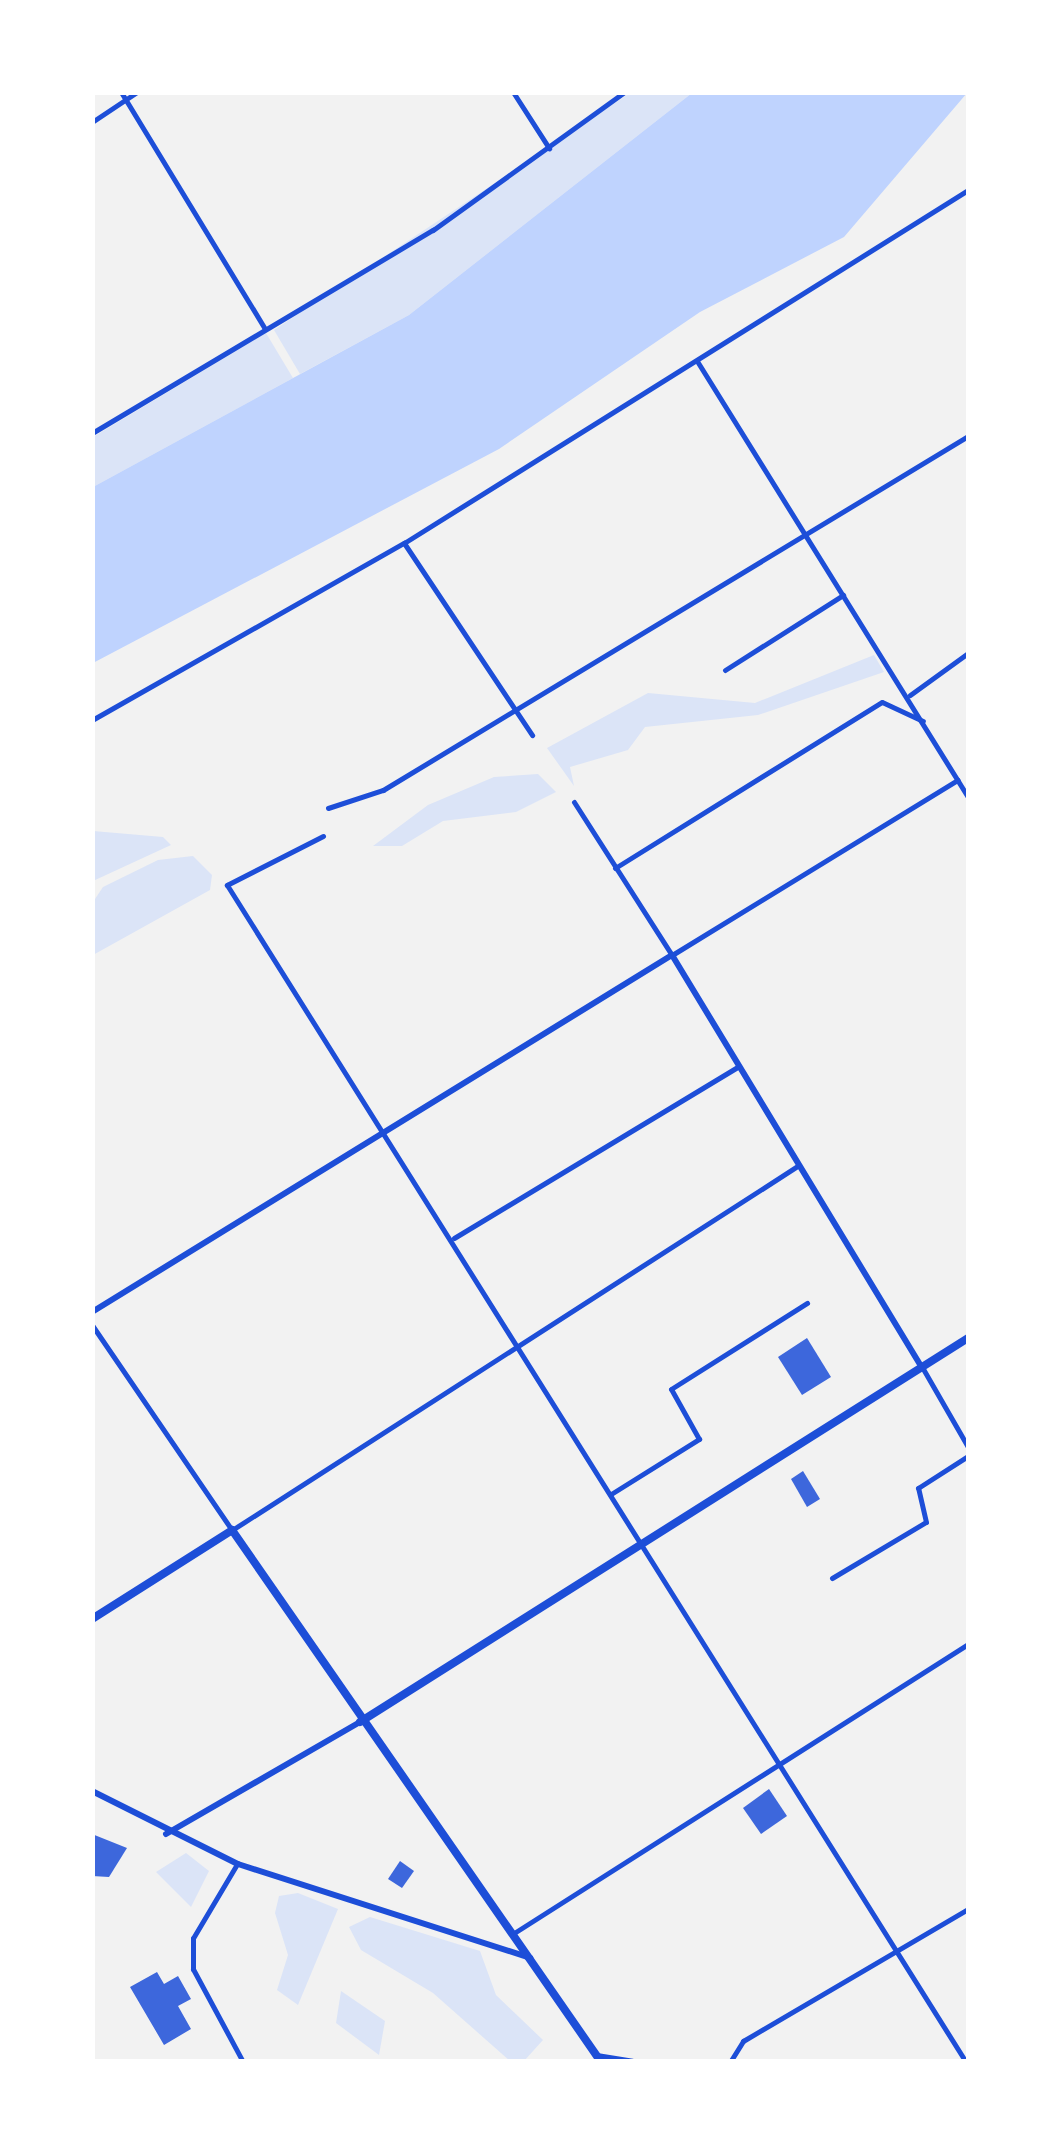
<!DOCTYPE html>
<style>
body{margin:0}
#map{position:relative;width:1061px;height:2154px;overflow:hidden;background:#f2f2f2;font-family:Manrope,sans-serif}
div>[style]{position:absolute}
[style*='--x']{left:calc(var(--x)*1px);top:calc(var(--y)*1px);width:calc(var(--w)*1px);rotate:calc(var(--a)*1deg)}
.green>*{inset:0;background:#dbe4f7}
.water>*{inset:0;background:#bfd3fe}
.building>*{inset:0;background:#3d67dc}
.minor>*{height:5px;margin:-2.5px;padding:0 2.5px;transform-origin:2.5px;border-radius:2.5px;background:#1d4ed8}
.tertiary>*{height:6px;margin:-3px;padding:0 3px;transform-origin:3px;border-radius:3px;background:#1d4ed8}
.secondary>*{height:8px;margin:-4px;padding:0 4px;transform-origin:4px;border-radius:4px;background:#1d4ed8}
span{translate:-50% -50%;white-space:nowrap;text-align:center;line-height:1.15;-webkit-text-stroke:10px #fff;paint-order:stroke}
.frame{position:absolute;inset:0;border:95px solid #fff;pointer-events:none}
</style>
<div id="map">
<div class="green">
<div style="clip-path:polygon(630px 93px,692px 93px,409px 315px,300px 374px,274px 330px)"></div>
<div style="clip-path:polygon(266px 333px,293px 378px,93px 487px,93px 437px)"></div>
<div style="clip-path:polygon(874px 655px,884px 672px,758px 715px,645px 727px,628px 750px,570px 767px,574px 786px,547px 748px,648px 693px,755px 703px)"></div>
<div style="clip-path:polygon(538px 774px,556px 792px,516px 812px,443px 821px,402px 846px,373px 846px,428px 805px,494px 777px)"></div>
<div style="clip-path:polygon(93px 831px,163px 837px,171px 845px,93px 881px)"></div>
<div style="clip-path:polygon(193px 856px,212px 875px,210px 890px,93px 955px,93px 902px,103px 887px,158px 860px)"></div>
<div style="clip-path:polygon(186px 1853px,209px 1871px,191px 1907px,156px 1872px)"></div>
<div style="clip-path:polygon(298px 1893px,338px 1909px,298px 2005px,277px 1990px,288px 1955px,275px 1913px,279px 1896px)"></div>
<div style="clip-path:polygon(370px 1917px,480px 1951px,496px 1995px,543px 2040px,524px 2061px,510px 2061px,433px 1993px,361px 1950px,349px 1927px)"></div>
<div style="clip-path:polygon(341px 1991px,385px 2021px,379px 2055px,336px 2023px)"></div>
</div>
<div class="water">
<div style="clip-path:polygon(692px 93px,967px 93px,844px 237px,700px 312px,499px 449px,93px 663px,93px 487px,409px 315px)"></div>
</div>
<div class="building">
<div style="clip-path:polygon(807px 1338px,831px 1377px,802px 1395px,778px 1357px)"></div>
<div style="clip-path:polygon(803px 1471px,820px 1499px,807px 1507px,791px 1479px)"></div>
<div style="clip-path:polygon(769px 1789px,787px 1816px,761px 1834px,743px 1808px)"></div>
<div style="clip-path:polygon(92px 1834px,127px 1848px,109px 1877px,92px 1876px)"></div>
<div style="clip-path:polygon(400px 1861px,414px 1871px,402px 1888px,388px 1879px)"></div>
<div style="clip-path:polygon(157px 1972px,164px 1984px,178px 1976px,191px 1999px,178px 2006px,191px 2029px,164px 2045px,130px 1987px)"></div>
</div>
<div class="minor">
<div style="--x:121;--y:92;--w:277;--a:58.7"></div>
<div style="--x:513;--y:92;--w:67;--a:57.3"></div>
<div style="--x:92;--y:122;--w:54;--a:-33.7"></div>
<div style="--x:697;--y:361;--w:513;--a:58.14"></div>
<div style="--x:92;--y:433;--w:397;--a:-30.8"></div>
<div style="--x:433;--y:230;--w:236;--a:-35.8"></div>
<div style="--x:404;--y:543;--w:231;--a:56.3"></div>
<div style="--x:725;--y:670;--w:140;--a:-32.4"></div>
<div style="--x:910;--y:695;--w:72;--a:-35.9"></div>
<div style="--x:92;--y:720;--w:359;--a:-29.6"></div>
<div style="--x:404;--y:543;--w:665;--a:-32.04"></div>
<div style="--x:574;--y:802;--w:182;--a:57.4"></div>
<div style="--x:672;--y:955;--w:335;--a:-31.5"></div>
<div style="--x:328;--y:808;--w:58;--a:-18.1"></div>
<div style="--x:383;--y:790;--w:684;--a:-31.18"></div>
<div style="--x:323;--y:836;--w:108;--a:153"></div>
<div style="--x:227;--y:885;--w:1390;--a:57.88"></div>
<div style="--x:615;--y:868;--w:314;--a:-31.9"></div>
<div style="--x:882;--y:702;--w:45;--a:24.9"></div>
<div style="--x:454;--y:1238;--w:332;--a:-31.1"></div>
<div style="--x:92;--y:1325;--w:248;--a:55.7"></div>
<div style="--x:232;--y:1530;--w:674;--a:-32.77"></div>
<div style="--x:922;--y:1367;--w:92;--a:60.1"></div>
<div style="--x:611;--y:1494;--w:104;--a:-32"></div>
<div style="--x:699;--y:1439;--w:57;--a:-119.2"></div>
<div style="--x:671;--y:1389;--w:161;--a:-32.3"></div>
<div style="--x:832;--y:1578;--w:109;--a:-30.8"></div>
<div style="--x:926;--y:1522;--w:35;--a:-103"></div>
<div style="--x:918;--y:1488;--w:59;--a:-32.6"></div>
<div style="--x:237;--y:1864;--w:86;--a:120.7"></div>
<div style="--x:193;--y:1938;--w:31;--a:90"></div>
<div style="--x:193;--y:1969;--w:106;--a:61.7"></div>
<div style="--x:514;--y:1933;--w:538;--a:-32.48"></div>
<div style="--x:730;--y:2062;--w:25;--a:-58"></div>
<div style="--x:743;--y:2041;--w:261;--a:-30.4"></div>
</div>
<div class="tertiary">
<div style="--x:92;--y:1312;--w:681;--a:-31.61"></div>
<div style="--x:672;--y:955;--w:482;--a:58.8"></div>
<div style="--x:92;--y:1791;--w:163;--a:26.6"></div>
<div style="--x:238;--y:1864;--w:307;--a:17.8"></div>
<div style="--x:166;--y:1834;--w:224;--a:-30"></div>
<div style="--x:597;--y:2056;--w:36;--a:9"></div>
</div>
<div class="secondary">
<div style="--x:92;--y:1619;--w:166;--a:-32.4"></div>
<div style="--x:232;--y:1530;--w:647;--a:55.25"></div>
<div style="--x:360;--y:1722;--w:719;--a:-32.28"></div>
</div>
<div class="frame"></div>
</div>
